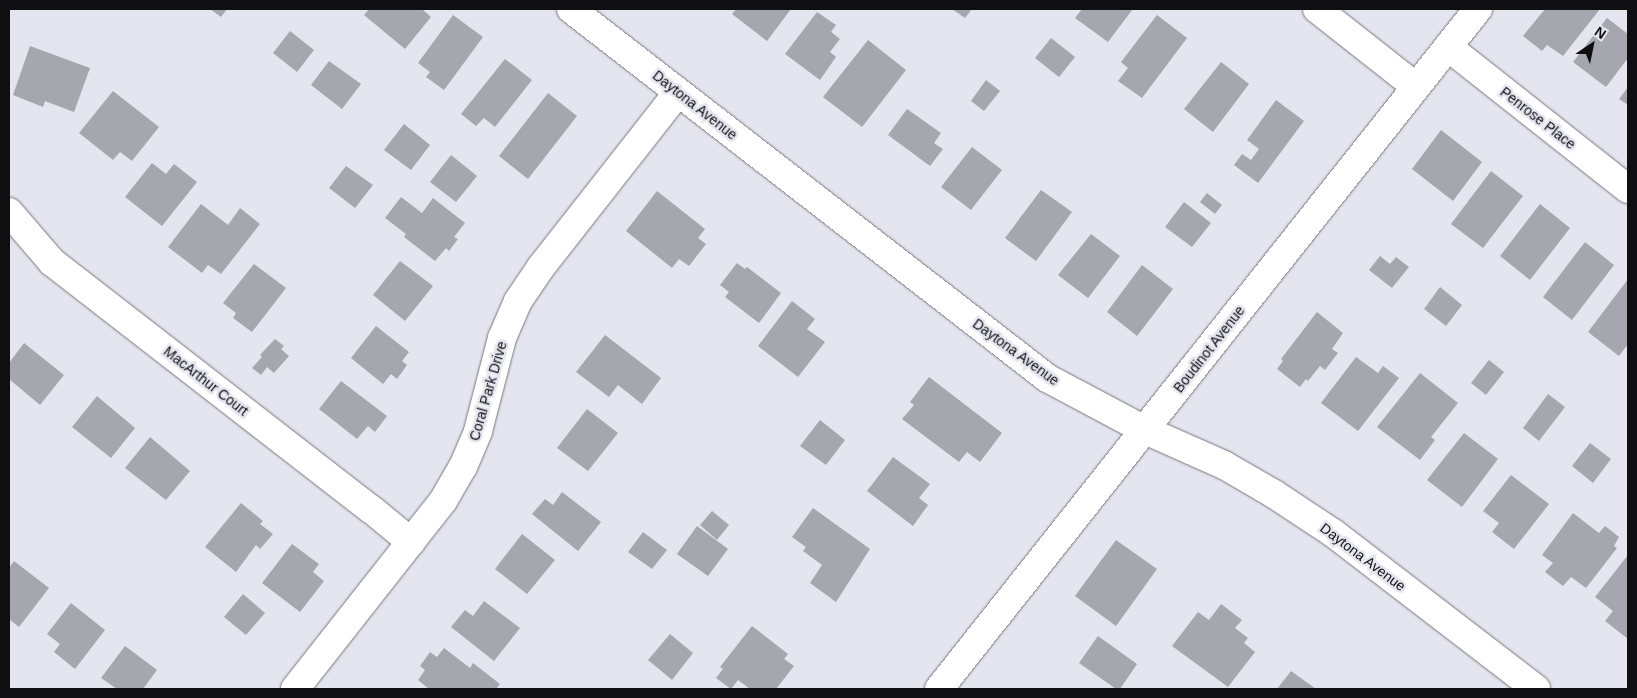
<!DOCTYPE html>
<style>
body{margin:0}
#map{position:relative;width:1637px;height:698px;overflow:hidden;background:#e4e5ee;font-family:Arial,sans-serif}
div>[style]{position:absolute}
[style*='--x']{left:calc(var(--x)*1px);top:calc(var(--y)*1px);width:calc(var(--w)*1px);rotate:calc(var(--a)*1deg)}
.building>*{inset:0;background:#a5a6ae}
.roads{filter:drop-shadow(0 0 1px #777880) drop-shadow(0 0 1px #777880)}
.minor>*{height:28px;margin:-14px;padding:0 14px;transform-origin:14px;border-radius:14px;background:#fff}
span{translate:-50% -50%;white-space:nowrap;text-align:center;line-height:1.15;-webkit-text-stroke:5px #e4e5ee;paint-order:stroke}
.street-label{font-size:14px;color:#0f0f12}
.frame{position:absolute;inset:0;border:10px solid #0f0f12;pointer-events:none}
.north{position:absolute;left:1567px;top:20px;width:50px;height:50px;-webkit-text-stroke:4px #e4e5ee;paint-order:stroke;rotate:34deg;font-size:14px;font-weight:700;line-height:20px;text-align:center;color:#0f0f12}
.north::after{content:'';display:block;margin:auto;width:18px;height:22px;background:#0f0f12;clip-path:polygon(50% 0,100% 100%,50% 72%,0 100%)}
</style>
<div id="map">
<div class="building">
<div style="clip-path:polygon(210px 9px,227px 9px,221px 17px)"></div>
<div style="clip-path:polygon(369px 9px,422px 9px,431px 17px,405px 49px,364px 15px)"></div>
<div style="clip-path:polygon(736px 9px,791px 9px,767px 41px,732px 14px)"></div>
<div style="clip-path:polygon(952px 9px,972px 9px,965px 18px)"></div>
<div style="clip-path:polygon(1082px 9px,1130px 9px,1132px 10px,1108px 42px,1075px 18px)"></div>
<div style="clip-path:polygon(1545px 9px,1600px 9px,1563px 56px,1547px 45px,1542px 51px,1523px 36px)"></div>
<div style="clip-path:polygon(817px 12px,836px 25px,831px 32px,840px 39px,830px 52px,836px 57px,820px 80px,785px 54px)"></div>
<div style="clip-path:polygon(453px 15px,483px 37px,444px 90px,426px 77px,430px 72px,418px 63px)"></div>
<div style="clip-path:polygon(1157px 15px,1187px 38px,1142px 98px,1118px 81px,1128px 68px,1121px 62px)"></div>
<div style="clip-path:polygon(1607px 18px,1628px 34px,1628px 58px,1606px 87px,1573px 62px)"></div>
<div style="clip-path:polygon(290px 31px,314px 50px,297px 72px,273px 53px)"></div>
<div style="clip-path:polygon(1051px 38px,1075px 57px,1059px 77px,1035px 58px)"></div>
<div style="clip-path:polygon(868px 40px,906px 70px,862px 127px,823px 97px)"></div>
<div style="clip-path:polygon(30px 46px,90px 68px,74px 112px,45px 101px,43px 107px,13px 95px)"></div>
<div style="clip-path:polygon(505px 59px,532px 80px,495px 127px,484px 118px,476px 126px,461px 114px)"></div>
<div style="clip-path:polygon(329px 61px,361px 84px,342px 109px,311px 85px)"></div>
<div style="clip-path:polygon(1221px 62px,1249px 84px,1213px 132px,1184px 109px)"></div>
<div style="clip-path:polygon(986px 80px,1000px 91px,984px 111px,971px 101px)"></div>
<div style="clip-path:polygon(1628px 87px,1628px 105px,1619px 99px)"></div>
<div style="clip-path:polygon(113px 91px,159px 127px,132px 161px,120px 152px,113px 160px,79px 133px)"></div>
<div style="clip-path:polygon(548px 93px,577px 116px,528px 179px,499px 156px)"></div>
<div style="clip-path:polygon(1276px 100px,1304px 121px,1258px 183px,1234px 165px,1242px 154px,1251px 160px,1259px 149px,1247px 140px)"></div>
<div style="clip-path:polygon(907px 109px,941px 133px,934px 143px,943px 149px,930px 166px,888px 135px)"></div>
<div style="clip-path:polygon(404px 124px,430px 145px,411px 170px,384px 150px)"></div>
<div style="clip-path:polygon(1441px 130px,1482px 162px,1453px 201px,1412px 169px)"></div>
<div style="clip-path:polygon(972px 147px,1002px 170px,971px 210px,941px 187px)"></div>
<div style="clip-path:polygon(451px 155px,477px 176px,456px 202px,430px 182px)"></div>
<div style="clip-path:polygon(152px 163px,166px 174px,174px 164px,197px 182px,162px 226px,125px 197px)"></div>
<div style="clip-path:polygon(346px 166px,373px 185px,355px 208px,329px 188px)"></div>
<div style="clip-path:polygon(1491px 171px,1523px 196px,1483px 248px,1451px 224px)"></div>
<div style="clip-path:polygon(1041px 190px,1072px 212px,1036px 261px,1005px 238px)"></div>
<div style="clip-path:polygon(657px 191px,705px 229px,698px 238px,706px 244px,689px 266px,679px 259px,672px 268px,626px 231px)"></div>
<div style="clip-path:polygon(1207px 193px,1222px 205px,1215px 214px,1200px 202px)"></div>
<div style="clip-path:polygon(401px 197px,422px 213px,433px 198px,465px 223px,454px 237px,458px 239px,449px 251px,446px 248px,435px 261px,404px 237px,406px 234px,385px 218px)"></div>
<div style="clip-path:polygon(1184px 202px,1211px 223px,1192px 247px,1165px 227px)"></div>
<div style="clip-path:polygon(201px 204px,228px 225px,240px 208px,260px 224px,221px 274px,208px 265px,202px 273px,168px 247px)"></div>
<div style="clip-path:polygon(1540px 204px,1570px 228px,1530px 280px,1500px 256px)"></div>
<div style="clip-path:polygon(1091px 234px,1120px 256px,1088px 298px,1058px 275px)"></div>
<div style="clip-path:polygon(1585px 242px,1614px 265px,1572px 320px,1543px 297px)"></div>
<div style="clip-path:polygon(1380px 256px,1390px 264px,1396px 257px,1409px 267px,1392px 288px,1369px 270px)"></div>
<div style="clip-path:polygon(400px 261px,433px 286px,405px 321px,373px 295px)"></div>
<div style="clip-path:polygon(737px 263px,745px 269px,747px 267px,781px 293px,759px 323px,725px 297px,729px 292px,720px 285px)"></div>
<div style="clip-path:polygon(254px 264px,286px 288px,252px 332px,233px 318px,236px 313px,223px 303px)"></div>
<div style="clip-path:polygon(1142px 265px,1173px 289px,1137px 336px,1107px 312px)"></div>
<div style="clip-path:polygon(1628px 279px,1628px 344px,1619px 356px,1588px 332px)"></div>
<div style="clip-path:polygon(1440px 287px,1462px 305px,1446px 326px,1424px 309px)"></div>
<div style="clip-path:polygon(792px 301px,815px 319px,807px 329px,825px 342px,798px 377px,758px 346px)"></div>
<div style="clip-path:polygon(1317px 312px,1343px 333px,1332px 349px,1338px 353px,1325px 370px,1320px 366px,1308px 381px,1306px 379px,1300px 387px,1277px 369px,1283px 361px,1281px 359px)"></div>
<div style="clip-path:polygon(376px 326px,409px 352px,402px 361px,407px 365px,397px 379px,391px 374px,383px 384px,351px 358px)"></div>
<div style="clip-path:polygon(605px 335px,661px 378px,642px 404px,618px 385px,609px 397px,576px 372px)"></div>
<div style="clip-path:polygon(275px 339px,284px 346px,281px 349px,289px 356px,274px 373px,267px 367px,261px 375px,252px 368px,262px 357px,260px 355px)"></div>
<div style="clip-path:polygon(24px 343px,64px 375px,40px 405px,9px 379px,9px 363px)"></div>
<div style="clip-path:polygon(1356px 357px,1378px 373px,1383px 366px,1399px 378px,1358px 431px,1321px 403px)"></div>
<div style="clip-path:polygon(1489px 360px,1504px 372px,1486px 395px,1471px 383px)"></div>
<div style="clip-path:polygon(1420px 373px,1458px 403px,1431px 437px,1435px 440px,1420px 460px,1377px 427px)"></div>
<div style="clip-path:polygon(929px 377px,1002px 433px,980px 462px,967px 452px,959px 462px,902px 419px,914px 405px,910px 402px)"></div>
<div style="clip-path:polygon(341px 381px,387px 416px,375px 432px,368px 426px,357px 439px,319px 409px)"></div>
<div style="clip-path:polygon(1548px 394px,1565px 407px,1539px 441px,1523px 428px)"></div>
<div style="clip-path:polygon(97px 396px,135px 428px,111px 458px,72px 427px)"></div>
<div style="clip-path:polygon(587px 409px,618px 433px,588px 471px,557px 448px)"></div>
<div style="clip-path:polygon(820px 420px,845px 440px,826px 465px,800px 446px)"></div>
<div style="clip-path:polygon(1464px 433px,1498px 459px,1462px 507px,1427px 480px)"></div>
<div style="clip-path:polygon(150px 437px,190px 471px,166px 500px,125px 468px)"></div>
<div style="clip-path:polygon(1590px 443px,1611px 459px,1593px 483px,1572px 466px)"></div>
<div style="clip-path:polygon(893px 457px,930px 484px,919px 498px,928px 505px,913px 526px,867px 491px)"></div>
<div style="clip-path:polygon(1511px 475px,1549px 504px,1514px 549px,1492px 532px,1499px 523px,1483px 511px)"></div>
<div style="clip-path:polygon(562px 492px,601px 522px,578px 551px,532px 514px,545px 499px,553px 505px)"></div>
<div style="clip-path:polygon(241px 503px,263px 521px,260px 524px,273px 534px,260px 549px,256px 545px,236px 572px,205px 547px)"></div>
<div style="clip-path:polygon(813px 508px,870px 549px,836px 602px,810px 583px,822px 565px,803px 551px,806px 547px,792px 537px)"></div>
<div style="clip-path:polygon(712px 511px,729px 525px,717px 540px,700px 525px)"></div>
<div style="clip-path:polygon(1573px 513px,1599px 533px,1605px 526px,1619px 537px,1614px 546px,1617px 548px,1586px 588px,1571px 577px,1563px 586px,1545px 572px,1553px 563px,1542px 555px)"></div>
<div style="clip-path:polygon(697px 526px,728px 549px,708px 576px,677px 554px)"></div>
<div style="clip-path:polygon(643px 532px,667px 550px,652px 569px,628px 552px)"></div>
<div style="clip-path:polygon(522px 534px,555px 560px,527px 594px,495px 569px)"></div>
<div style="clip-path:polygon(1116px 540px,1157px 569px,1116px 626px,1075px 596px)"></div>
<div style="clip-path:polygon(292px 544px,319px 564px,313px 572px,324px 581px,300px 612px,262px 583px)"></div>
<div style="clip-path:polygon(1628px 555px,1628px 639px,1605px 621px,1613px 611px,1595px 597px)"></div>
<div style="clip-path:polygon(14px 561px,49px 588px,19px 627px,9px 619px,9px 568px)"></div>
<div style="clip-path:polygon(243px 594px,265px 613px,246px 635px,224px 617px)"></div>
<div style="clip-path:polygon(484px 601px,520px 628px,494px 661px,451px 627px,465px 610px,473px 616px)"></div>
<div style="clip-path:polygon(71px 603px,105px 630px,75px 669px,54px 652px,60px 644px,47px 634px)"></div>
<div style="clip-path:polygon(1221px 604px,1242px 620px,1235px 628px,1248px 638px,1244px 643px,1255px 652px,1228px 687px,1172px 646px,1198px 612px,1209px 620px)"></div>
<div style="clip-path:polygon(752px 626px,788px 654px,784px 659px,794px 666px,776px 689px,750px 689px,738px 680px,731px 689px,716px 678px,723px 669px,720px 667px)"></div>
<div style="clip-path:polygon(670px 634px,693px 653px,672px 680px,648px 660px)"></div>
<div style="clip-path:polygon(1098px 636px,1137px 664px,1120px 689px,1116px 689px,1079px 663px)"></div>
<div style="clip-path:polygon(125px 646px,157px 670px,143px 689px,117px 689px,101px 678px)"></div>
<div style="clip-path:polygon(444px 648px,470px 668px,473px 663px,500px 684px,496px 689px,429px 689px,418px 680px,425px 670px,420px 666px,430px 652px,437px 657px)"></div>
<div style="clip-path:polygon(1291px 671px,1316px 689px,1277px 689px)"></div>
</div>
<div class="roads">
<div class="minor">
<div style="--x:571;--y:9;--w:602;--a:37.78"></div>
<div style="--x:1047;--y:378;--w:111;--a:28"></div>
<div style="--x:1145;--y:430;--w:86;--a:23.9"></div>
<div style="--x:1224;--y:465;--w:58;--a:30.1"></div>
<div style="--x:1274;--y:494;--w:71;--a:33.5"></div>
<div style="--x:1333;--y:533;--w:256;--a:37.5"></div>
<div style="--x:1317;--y:9;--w:126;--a:38.2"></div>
<div style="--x:1448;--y:47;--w:229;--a:38.3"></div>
<div style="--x:9;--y:212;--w:66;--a:49.3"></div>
<div style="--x:52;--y:262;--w:403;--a:37.8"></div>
<div style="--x:371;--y:509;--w:52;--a:39.5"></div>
<div style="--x:295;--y:689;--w:239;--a:-51.8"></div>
<div style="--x:443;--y:501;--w:39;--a:-60"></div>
<div style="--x:463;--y:467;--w:39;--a:-67"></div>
<div style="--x:478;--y:431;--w:96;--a:-75.5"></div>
<div style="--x:502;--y:338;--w:40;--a:-66.6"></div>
<div style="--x:518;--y:301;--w:41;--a:-55.9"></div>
<div style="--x:541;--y:267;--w:222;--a:-51.9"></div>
<div style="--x:939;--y:689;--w:868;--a:-51.6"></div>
</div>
</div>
<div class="street-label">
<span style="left:695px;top:105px;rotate:38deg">Daytona Avenue</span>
<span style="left:1538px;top:118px;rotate:38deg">Penrose Place</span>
<span style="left:1209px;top:349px;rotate:-52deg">Boudinot Avenue</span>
<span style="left:1016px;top:352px;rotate:36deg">Daytona Avenue</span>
<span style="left:206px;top:381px;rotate:38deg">MacArthur Court</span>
<span style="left:488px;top:391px;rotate:-74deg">Coral Park Drive</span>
<span style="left:1363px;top:557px;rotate:37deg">Daytona Avenue</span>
</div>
<div class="frame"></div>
<div class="north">N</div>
</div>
